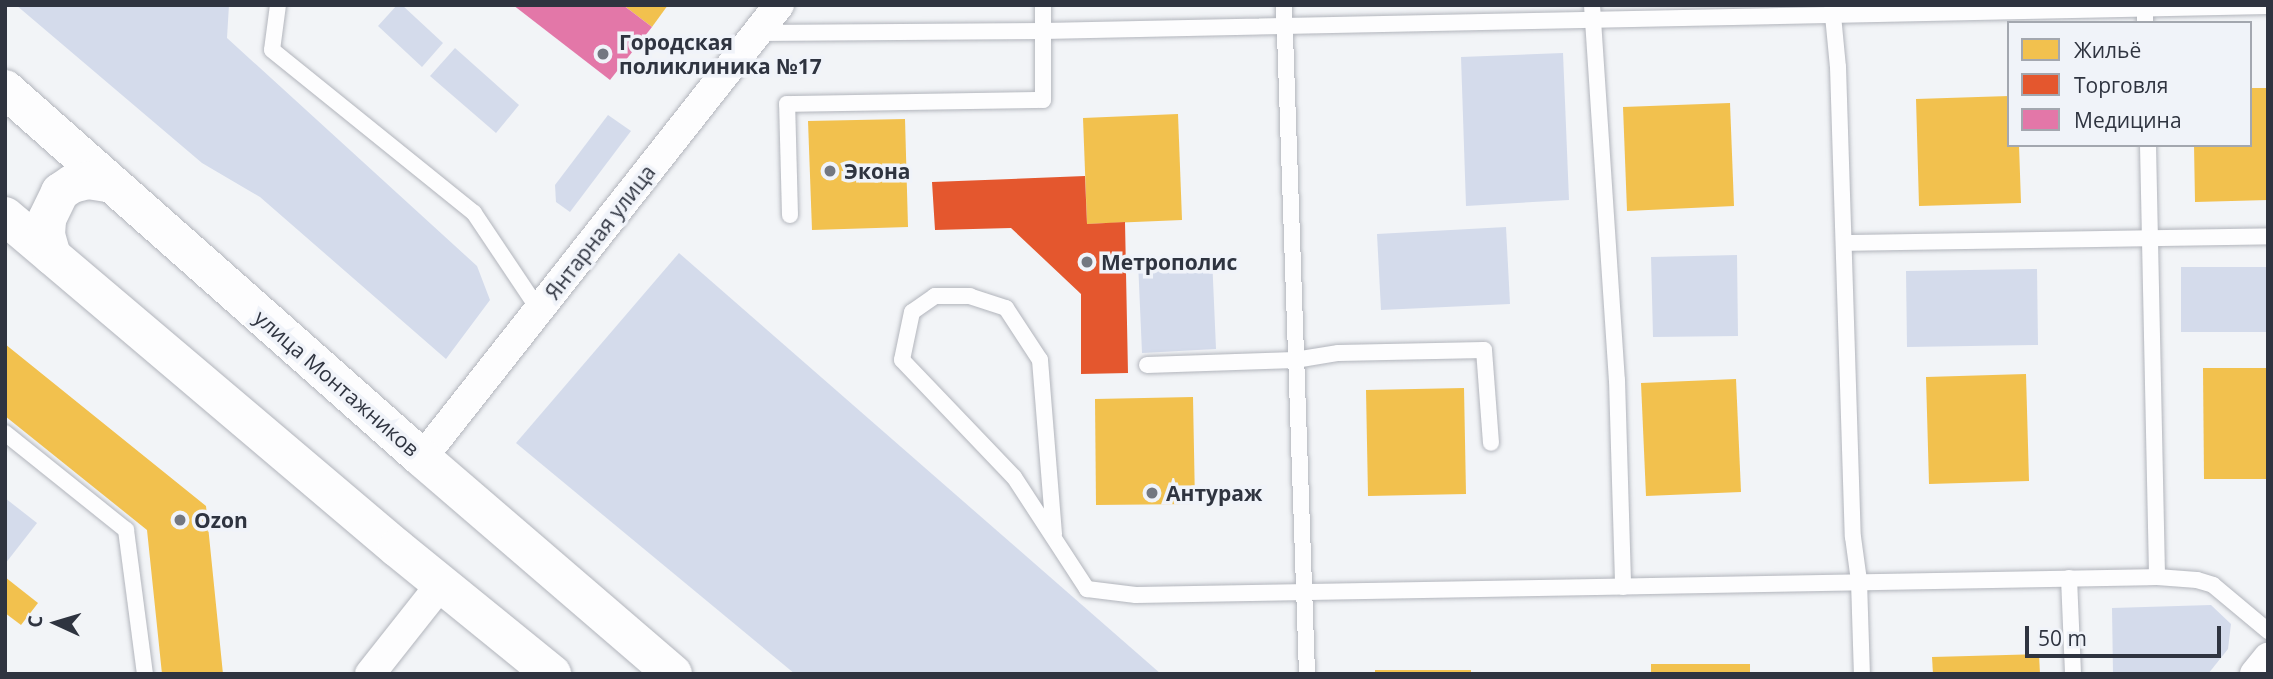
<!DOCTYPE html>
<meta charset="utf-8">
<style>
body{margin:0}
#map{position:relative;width:2273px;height:679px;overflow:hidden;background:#f2f4f7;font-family:"Open Sans",sans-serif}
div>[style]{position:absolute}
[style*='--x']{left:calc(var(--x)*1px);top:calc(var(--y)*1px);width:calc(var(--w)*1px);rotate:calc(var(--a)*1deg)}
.green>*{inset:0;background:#d4dbeb}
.homes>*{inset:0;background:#f2c14e}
.shops>*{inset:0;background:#e4572e}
.health>*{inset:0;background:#e377a8}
.roads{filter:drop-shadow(0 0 2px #b2b5bc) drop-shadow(0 0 2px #b2b5bc)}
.service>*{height:16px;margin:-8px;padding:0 8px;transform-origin:8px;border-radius:8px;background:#fdfdfe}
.minor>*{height:30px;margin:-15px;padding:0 15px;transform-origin:15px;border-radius:15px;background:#fdfdfe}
.secondary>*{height:38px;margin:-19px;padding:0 19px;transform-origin:19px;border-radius:19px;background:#fdfdfe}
.dots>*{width:19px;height:19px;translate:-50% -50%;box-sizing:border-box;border:4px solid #f0f3f9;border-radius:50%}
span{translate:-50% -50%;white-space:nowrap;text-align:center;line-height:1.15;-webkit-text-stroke:7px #f0f3f9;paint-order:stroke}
.poi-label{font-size:21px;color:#2f3440;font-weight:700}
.left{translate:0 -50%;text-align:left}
.street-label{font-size:21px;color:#2f3440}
.frame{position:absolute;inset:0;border:7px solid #2f3440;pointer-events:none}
.legend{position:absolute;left:2007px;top:21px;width:245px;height:126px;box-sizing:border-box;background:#f0f3f9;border:2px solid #a3a7af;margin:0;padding:9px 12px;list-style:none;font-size:21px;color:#2f3440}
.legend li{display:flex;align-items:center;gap:14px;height:35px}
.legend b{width:35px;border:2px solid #a3a7af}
.north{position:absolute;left:21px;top:588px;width:70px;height:70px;-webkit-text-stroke:5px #f0f3f9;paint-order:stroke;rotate:274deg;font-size:19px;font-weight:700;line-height:28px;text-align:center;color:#2f3440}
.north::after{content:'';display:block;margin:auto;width:24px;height:32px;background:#2f3440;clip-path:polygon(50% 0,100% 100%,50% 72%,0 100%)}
.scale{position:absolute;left:2025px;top:626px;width:196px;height:32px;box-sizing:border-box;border:4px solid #2f3440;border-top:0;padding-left:9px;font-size:21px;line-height:24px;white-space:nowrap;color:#2f3440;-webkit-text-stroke:5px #f0f3f9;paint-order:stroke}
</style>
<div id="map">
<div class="green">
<div style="clip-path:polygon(16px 5px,229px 5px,227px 38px,477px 266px,490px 300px,446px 359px,260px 197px,202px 163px)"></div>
<div style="clip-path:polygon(397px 5px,402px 5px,443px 43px,422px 67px,378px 26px)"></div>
<div style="clip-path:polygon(455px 48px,519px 105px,496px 133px,430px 76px)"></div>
<div style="clip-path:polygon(1563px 53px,1569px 200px,1466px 206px,1461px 57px)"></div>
<div style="clip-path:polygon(608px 115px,631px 131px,570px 212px,556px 202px,555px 185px)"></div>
<div style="clip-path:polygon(1506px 227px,1510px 304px,1381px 310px,1377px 234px)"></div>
<div style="clip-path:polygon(679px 253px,1161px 674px,795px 674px,516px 443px)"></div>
<div style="clip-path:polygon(1737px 255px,1738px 336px,1653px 337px,1651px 257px)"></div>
<div style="clip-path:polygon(1212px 257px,1216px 349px,1142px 353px,1138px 261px)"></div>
<div style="clip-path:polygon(2181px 267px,2268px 267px,2268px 332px,2181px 332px)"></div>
<div style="clip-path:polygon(2037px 269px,2038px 345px,1907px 347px,1906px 271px)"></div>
<div style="clip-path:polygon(5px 498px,37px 523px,5px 564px)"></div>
<div style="clip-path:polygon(2211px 605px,2231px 624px,2228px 649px,2208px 674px,2113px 674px,2112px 608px)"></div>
</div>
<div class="homes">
<div style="clip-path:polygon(623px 5px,668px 5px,652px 27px)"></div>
<div style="clip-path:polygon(2250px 88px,2268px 88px,2268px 200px,2195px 202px,2194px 145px,2250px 145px)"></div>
<div style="clip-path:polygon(2009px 96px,2009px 145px,2019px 145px,2021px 203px,1919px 206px,1916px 99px)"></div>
<div style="clip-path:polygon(1730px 103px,1734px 206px,1627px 211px,1623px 107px)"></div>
<div style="clip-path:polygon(1178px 114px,1182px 220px,1087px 224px,1083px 118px)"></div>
<div style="clip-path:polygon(905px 119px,908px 227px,812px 230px,808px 121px)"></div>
<div style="clip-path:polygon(5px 344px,206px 506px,223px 674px,162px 674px,147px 530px,5px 416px)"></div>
<div style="clip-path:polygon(2203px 368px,2268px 368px,2268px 479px,2204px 479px)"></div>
<div style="clip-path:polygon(2026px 374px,2029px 481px,1929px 484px,1926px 377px)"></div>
<div style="clip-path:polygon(1736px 379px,1741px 492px,1646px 496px,1641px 383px)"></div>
<div style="clip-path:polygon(1464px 388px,1466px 494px,1368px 496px,1366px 390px)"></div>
<div style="clip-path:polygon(1193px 397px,1195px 504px,1096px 505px,1095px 399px)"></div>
<div style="clip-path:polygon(5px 577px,38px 603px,21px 625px,5px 613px)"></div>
<div style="clip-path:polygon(2039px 654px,2040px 674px,1933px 674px,1932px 657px)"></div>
<div style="clip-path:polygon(1651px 664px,1750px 664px,1750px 674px,1651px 674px)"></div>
<div style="clip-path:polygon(1375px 670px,1471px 670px,1471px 674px,1375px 674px)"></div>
</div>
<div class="shops">
<div style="clip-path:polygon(1085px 176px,1087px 224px,1125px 222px,1128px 373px,1081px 374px,1081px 294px,1011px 228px,935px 230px,932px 182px)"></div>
</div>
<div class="health">
<div style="clip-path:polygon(513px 5px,623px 5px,652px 27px,610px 80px)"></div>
</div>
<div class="roads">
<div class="service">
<div style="--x:278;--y:5;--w:45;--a:97.6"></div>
<div style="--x:272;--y:50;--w:260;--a:38.9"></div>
<div style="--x:474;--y:213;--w:117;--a:56.2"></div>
<div style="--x:1284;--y:5;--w:669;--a:88.03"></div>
<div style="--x:1592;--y:5;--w:376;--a:86.2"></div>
<div style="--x:1617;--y:380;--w:207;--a:88.3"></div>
<div style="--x:1832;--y:5;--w:62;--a:84.5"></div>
<div style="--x:1838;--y:67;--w:470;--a:88.2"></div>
<div style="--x:1853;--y:537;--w:44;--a:82.2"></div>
<div style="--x:1859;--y:581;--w:93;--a:88.2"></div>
<div style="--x:2145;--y:5;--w:18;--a:90"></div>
<div style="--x:757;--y:33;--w:286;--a:-0.4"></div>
<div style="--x:1043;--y:31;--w:1225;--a:-1.17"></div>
<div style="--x:2148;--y:145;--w:432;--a:88.8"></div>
<div style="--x:790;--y:215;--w:111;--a:-91.5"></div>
<div style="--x:787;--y:104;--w:256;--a:-0.9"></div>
<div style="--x:1043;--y:100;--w:95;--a:-90"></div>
<div style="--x:1844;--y:243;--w:424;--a:-0.9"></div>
<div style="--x:1147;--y:365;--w:148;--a:-1.9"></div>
<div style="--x:1295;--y:360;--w:44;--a:-9.2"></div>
<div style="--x:1338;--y:353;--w:146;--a:-1.2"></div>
<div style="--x:1484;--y:350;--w:93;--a:85.7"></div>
<div style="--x:5;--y:433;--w:155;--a:38.7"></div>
<div style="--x:126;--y:530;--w:145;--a:82.5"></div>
<div style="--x:1054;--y:534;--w:175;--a:-94.6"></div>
<div style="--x:1040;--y:360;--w:62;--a:-123.2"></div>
<div style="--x:1006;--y:308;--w:38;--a:-162"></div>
<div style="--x:970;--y:296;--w:35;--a:180"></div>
<div style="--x:935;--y:296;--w:28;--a:145"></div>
<div style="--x:912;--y:312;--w:49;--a:101.8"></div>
<div style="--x:902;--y:360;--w:162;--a:46.3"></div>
<div style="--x:1014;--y:477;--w:134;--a:56.9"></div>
<div style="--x:1087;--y:589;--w:49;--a:7"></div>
<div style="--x:1136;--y:595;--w:1021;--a:-1.01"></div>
<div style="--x:2157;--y:577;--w:40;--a:4.3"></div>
<div style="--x:2197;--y:580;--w:17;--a:17"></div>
<div style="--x:2213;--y:585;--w:72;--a:39.9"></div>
<div style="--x:2069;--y:578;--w:96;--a:87.6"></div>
</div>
<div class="minor">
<div style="--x:422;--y:458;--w:577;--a:-51.76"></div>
<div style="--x:370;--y:674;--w:115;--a:-51.7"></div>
<div style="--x:2255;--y:674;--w:21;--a:-51"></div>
</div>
<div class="secondary">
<div style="--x:5;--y:89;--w:557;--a:41.51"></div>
<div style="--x:422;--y:458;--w:331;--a:40.7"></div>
<div style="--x:5;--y:216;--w:514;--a:40.26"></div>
<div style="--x:397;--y:548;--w:200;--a:39.1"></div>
<div style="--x:52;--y:256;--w:22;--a:-106"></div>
<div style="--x:46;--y:235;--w:16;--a:-86"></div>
<div style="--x:47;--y:219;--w:30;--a:-64"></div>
<div style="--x:60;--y:192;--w:14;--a:-34"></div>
<div style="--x:72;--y:184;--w:16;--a:-14"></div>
<div style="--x:88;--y:180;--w:24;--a:9"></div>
</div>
</div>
<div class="dots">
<div style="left:603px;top:54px;background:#737780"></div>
<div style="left:830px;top:171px;background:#737780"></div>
<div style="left:1087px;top:262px;background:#737780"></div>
<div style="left:1152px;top:493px;background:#737780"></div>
<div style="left:180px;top:520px;background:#737780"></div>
</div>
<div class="poi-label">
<span class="left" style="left:619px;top:54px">Городская<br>поликлиника №17</span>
<span class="left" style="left:844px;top:171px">Экона</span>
<span class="left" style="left:1101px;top:262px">Метрополис</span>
<span class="left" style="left:1166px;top:493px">Антураж</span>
<span class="left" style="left:194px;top:520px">Ozon</span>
</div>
<div class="street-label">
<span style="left:600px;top:232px;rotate:-52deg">Янтарная улица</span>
<span style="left:337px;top:383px;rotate:41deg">улица Монтажников</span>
</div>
<div class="frame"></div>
<ul class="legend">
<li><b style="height:19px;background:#f2c14e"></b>Жильё</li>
<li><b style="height:19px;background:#e4572e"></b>Торговля</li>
<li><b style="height:19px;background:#e377a8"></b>Медицина</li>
</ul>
<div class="north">С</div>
<div class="scale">50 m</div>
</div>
